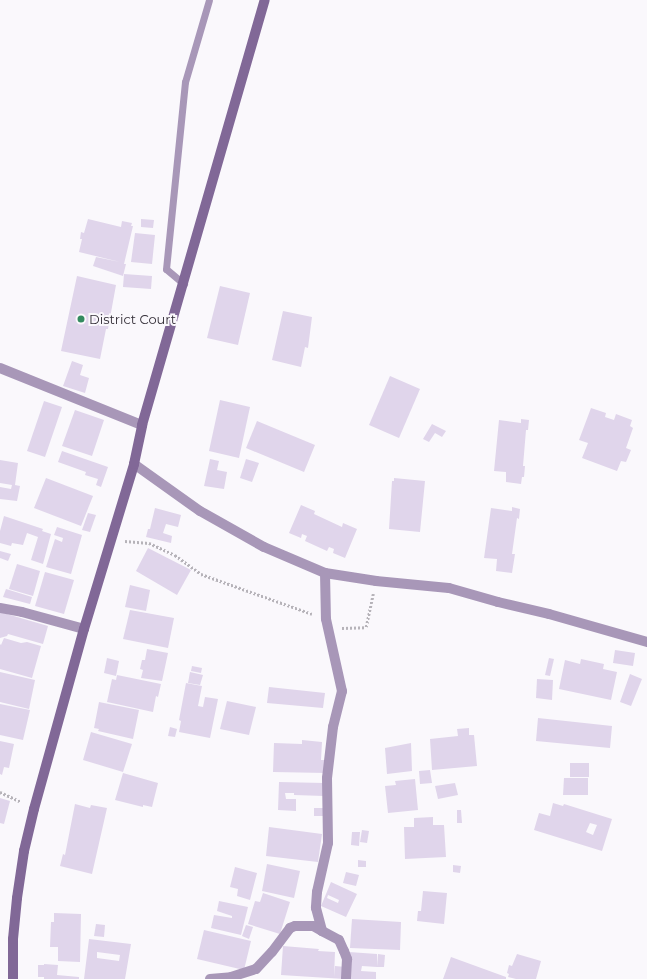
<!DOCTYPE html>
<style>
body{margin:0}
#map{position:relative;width:647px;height:979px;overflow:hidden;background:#faf8fc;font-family:Montserrat,sans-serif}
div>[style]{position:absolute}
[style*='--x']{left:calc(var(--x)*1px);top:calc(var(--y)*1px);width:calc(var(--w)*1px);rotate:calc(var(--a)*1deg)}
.building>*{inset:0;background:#e0d5eb}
.path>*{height:2.5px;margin-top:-1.25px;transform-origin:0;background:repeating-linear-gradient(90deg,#b6b3b9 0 2px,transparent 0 4px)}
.lane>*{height:7px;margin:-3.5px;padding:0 3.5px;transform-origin:3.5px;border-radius:3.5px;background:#a897b8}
.street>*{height:10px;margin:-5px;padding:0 5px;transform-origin:5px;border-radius:5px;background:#a897b8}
.secondary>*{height:10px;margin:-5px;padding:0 5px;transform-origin:5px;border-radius:5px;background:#816897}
.dots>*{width:11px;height:11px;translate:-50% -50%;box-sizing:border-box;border:2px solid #faf8fc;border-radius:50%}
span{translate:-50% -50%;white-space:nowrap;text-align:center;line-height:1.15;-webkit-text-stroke:4px #faf8fc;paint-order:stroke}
.poi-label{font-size:13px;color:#332e37}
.left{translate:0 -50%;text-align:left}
</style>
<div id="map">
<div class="building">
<div style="clip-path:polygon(88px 219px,121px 227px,122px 221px,132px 223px,131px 226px,133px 226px,124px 264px,126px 264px,123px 276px,93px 266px,96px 257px,120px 262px,79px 252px,82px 239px,80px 239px,81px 232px,84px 233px)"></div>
<div style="clip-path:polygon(141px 219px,154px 220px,153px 228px,141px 227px)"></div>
<div style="clip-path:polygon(135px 233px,155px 235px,152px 264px,131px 262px)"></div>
<div style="clip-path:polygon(124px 274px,152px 276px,151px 289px,123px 287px)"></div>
<div style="clip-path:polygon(77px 276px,116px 285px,108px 329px,106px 329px,100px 359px,61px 351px)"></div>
<div style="clip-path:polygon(220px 286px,250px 293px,238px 345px,207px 338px)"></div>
<div style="clip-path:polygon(283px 311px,312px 317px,308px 348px,305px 347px,301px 367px,272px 360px)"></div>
<div style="clip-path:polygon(72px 361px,83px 365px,80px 375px,89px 378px,85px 393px,63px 386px)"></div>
<div style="clip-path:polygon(390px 376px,420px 389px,399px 438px,369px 425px)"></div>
<div style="clip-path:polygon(220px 400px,250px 407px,239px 458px,209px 451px)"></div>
<div style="clip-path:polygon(44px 401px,62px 407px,45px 457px,27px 451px)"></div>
<div style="clip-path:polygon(591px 408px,606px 413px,605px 417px,614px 420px,616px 414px,632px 420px,630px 426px,633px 428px,626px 448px,631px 450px,626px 462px,621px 461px,617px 471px,582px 458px,588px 443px,579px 440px)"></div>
<div style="clip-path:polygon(75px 410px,104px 420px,92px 456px,62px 446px)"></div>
<div style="clip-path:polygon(521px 419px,529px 420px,528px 430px,526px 430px,523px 466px,525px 466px,524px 477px,522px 477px,521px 484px,506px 482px,506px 472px,494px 471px,499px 420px,521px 423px)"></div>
<div style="clip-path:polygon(257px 421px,315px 445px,304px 472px,246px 448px)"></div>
<div style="clip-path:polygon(432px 424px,446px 431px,442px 437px,435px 433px,429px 442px,423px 439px)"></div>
<div style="clip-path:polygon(62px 451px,108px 467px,101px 487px,96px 485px,98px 479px,85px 475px,86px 472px,58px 462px)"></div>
<div style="clip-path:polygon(210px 459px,219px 461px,217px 470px,227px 472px,224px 489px,204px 486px)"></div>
<div style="clip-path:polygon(246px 459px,259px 463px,252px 482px,240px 478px)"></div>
<div style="clip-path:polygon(0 460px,18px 463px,15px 485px,20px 486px,17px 501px,0 499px,0 487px,11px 489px,12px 485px,0 483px)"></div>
<div style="clip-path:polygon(46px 478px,93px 496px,81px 526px,34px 508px)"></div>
<div style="clip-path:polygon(394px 478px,425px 481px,420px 532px,389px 529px,392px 481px,394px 481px)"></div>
<div style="clip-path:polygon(301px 505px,315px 511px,314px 514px,342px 527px,343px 523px,357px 529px,345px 558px,333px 553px,334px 549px,329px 547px,327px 551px,305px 541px,307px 536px,302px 534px,301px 538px,289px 533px)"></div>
<div style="clip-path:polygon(512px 507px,520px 509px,519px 519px,517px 518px,512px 554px,515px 554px,512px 573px,496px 571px,497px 559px,484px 558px,491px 508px,512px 511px)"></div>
<div style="clip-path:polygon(155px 508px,181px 515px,178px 527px,166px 524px,163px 533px,172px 536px,171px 543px,146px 537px,148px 529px,150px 529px)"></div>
<div style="clip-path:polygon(88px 513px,96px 515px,90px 532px,82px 530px)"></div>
<div style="clip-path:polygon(4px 516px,43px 529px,42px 531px,51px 534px,43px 564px,31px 560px,38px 537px,27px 533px,23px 545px,12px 543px,11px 546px,0 543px,0 531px)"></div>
<div style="clip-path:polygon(57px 527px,82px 535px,71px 574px,46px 567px,55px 539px,62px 542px,63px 538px,54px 535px)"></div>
<div style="clip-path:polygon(148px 548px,191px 570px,177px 595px,136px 571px)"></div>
<div style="clip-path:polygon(0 551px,11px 554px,8px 561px,0 558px)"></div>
<div style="clip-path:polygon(17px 564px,40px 571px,33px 596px,9px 589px)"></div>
<div style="clip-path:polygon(45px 572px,74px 580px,64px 614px,35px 606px)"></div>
<div style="clip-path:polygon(130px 585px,150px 590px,146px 611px,125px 607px)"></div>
<div style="clip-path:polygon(6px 589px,32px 597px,30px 604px,3px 597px)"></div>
<div style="clip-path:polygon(130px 610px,174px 618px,168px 648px,123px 639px)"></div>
<div style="clip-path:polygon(0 612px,48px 626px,43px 644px,8px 634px,7px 636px,0 638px)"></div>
<div style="clip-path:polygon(4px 638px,21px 643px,27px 642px,41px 646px,32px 678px,0 669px,0 644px,1px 645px)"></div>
<div style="clip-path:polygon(147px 649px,168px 653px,162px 681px,141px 678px,143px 670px,140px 669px,142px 660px,145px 660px)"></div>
<div style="clip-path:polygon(615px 650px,635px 653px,633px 666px,613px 663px)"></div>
<div style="clip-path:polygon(107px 658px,119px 661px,116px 676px,104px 673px)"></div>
<div style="clip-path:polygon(549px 658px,554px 659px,550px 676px,545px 675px)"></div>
<div style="clip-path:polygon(581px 659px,604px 664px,603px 669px,617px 672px,611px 700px,559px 689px,565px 660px,580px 664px)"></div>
<div style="clip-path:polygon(192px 666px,202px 668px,201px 673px,191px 671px)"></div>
<div style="clip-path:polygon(0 672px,35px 680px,29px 709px,0 702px)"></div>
<div style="clip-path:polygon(190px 672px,203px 675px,200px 685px,188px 683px)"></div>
<div style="clip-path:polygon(630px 674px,642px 679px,631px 706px,620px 702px)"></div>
<div style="clip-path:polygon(117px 675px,161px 684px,158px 697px,156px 696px,153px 712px,107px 702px,112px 679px,116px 680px)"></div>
<div style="clip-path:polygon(537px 679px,553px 680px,552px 700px,536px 698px)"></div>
<div style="clip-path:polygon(186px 683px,202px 686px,198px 706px,203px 707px,205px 697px,218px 699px,210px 738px,179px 732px,181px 721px,179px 720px)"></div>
<div style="clip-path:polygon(269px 687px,325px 693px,323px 708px,267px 703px)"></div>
<div style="clip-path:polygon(227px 701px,256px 707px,249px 735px,220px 729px)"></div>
<div style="clip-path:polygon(99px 702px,139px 710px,133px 739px,98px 731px,99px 729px,94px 728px)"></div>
<div style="clip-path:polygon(0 704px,30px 710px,23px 740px,0 735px)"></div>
<div style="clip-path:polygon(538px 718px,612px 726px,610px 748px,536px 741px)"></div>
<div style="clip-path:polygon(170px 727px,177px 729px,175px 737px,168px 736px)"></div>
<div style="clip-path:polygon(469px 728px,469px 735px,474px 735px,477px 766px,432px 770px,430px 739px,458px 736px,457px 729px)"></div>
<div style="clip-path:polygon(91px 732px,132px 744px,123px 772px,83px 760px)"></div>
<div style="clip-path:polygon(302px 740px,322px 742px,321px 760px,326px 760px,326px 773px,273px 772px,274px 743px,302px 744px)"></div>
<div style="clip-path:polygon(0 741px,14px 744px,9px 768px,4px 767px,2px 775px,0 774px)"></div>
<div style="clip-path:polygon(411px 743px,412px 771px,387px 774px,385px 748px)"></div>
<div style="clip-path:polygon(570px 763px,589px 763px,589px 777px,570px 777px)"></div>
<div style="clip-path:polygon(430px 770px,432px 783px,420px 784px,419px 771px)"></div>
<div style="clip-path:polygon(123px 773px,158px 783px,152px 807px,143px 805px,143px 807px,115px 800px)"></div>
<div style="clip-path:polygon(564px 778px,588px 778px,588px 795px,563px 795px)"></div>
<div style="clip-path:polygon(415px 779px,418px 810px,388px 813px,385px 786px,396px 785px,395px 781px)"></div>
<div style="clip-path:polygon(279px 782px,324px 783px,324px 796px,294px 795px,294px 793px,285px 793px,286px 799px,296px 799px,296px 811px,278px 810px)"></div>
<div style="clip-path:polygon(455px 783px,458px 795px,438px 799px,435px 786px)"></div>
<div style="clip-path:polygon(0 798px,10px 801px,4px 824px,0 823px)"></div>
<div style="clip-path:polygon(evenodd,553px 803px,563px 806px,564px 804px,612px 819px,602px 851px,534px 830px,539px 813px,550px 816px,553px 803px,590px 823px,597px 825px,593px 835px,586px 832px,590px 823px)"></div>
<div style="clip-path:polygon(75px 804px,90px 808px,91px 805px,107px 808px,92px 874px,60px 866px,63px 854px,65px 855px)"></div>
<div style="clip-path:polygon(314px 808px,323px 808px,323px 816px,314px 816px)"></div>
<div style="clip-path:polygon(457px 810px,461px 810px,462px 823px,457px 823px)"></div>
<div style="clip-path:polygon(433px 817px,433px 825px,444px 825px,446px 857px,405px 859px,404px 827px,414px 827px,414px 818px)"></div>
<div style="clip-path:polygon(269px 827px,322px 834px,318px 862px,266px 856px)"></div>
<div style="clip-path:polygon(362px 830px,369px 831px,367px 843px,360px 842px)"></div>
<div style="clip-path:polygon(352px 832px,360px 832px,359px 846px,351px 845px)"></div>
<div style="clip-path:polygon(358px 860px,366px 861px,366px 867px,358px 867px)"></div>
<div style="clip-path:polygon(267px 864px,300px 871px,294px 898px,262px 891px)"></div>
<div style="clip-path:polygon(453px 865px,461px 866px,460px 873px,453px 872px)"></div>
<div style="clip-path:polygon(235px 867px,257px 873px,250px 900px,237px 896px,238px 889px,230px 887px)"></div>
<div style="clip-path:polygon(346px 872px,359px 875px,356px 886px,343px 883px)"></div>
<div style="clip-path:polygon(evenodd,331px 882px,357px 894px,346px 917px,321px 906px,331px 882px,328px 895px,339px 900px,338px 903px,327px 898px,328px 895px)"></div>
<div style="clip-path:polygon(423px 891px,447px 893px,444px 924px,417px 921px,418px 911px,421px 911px)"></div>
<div style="clip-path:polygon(263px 893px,290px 902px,280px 934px,248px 924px,255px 901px,260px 902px)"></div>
<div style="clip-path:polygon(219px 901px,248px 907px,241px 935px,211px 928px,214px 915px,232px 918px,232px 916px,217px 911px)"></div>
<div style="clip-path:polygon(54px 913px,81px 914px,80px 962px,58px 961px,58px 947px,50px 947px,51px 922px,54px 922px)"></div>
<div style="clip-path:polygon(352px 919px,401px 922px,400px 950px,350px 948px)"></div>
<div style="clip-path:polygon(96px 924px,105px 925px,104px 937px,94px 936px)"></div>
<div style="clip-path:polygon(246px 925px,253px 927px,249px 939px,242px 936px)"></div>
<div style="clip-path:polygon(204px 930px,251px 941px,244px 970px,197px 959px)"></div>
<div style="clip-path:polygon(evenodd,89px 939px,131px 944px,125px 979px,84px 979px,89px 939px,97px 952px,120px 955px,119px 961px,97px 958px,97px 952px)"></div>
<div style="clip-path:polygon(283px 946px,319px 949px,318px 951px,335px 952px,334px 977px,335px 966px,346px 967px,344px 979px,281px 975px)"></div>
<div style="clip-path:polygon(349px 952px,377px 954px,377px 967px,362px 966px,361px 971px,376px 972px,376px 979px,348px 979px)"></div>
<div style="clip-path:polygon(378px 954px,385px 955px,384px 967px,377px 967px)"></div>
<div style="clip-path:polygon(517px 954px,541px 961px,536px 979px,516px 979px,508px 977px,509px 974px,507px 973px,509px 965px,512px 966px)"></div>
<div style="clip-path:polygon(451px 957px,506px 977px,506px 979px,443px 979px)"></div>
<div style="clip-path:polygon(44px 964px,58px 965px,57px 975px,79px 977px,79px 979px,44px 979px,44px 977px,38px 977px,38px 965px,44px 965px)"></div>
</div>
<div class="path">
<div style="--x:125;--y:541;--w:24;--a:5"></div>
<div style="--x:149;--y:543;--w:29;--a:25"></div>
<div style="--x:175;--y:555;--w:32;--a:36"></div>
<div style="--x:201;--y:574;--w:118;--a:19.8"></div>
<div style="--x:342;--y:628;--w:24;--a:-2"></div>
<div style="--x:366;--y:627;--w:34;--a:-78"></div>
<div style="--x:0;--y:792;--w:23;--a:25"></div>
</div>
<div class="lane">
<div style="--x:184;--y:284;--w:23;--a:-140"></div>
<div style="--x:166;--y:269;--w:188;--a:-84.2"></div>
<div style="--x:185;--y:82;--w:85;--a:-73.7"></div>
</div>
<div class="street">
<div style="--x:0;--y:368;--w:153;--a:21.9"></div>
<div style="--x:134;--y:464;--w:81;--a:35.5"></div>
<div style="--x:200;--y:511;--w:73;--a:29.4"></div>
<div style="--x:264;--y:547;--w:66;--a:23.1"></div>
<div style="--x:325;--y:573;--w:52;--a:8.9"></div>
<div style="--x:376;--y:581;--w:73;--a:5.5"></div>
<div style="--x:449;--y:588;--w:51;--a:15.9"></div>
<div style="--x:498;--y:602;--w:52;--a:13.2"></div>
<div style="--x:549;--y:614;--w:102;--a:15.9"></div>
<div style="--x:325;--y:573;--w:46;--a:88.8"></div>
<div style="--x:326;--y:619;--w:74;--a:77.5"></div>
<div style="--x:342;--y:691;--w:37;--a:104"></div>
<div style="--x:333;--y:727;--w:51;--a:96.7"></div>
<div style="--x:327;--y:778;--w:65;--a:89.1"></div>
<div style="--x:328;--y:843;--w:50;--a:102.7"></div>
<div style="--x:317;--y:892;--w:16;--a:94"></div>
<div style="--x:316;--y:908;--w:24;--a:75"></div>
<div style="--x:322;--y:931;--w:19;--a:28"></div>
<div style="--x:339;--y:940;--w:12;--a:66"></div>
<div style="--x:344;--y:951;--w:9;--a:69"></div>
<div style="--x:347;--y:959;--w:20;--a:93"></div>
<div style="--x:0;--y:608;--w:22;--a:10"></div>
<div style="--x:22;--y:612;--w:64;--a:15.3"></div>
<div style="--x:210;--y:979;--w:21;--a:-5"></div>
<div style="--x:231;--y:977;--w:26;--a:-18"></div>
<div style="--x:256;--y:969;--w:23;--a:-47"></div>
<div style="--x:272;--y:952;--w:30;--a:-53"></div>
<div style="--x:290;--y:928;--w:5;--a:-22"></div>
<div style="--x:295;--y:926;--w:18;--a:0"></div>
<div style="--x:313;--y:926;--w:10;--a:29"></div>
</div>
<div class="secondary">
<div style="--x:13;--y:979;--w:40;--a:-90"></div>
<div style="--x:13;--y:939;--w:41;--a:-84.4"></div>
<div style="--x:17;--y:898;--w:48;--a:-81.5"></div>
<div style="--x:24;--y:851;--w:43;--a:-76.6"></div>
<div style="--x:34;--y:809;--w:187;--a:-74.5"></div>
<div style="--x:84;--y:629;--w:172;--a:-73.1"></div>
<div style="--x:134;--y:464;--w:40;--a:-78"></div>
<div style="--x:142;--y:425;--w:442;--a:-73.9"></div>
</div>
<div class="dots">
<div style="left:81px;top:319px;background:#338b5f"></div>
</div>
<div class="poi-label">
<span class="left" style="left:89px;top:319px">District Court</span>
</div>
</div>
